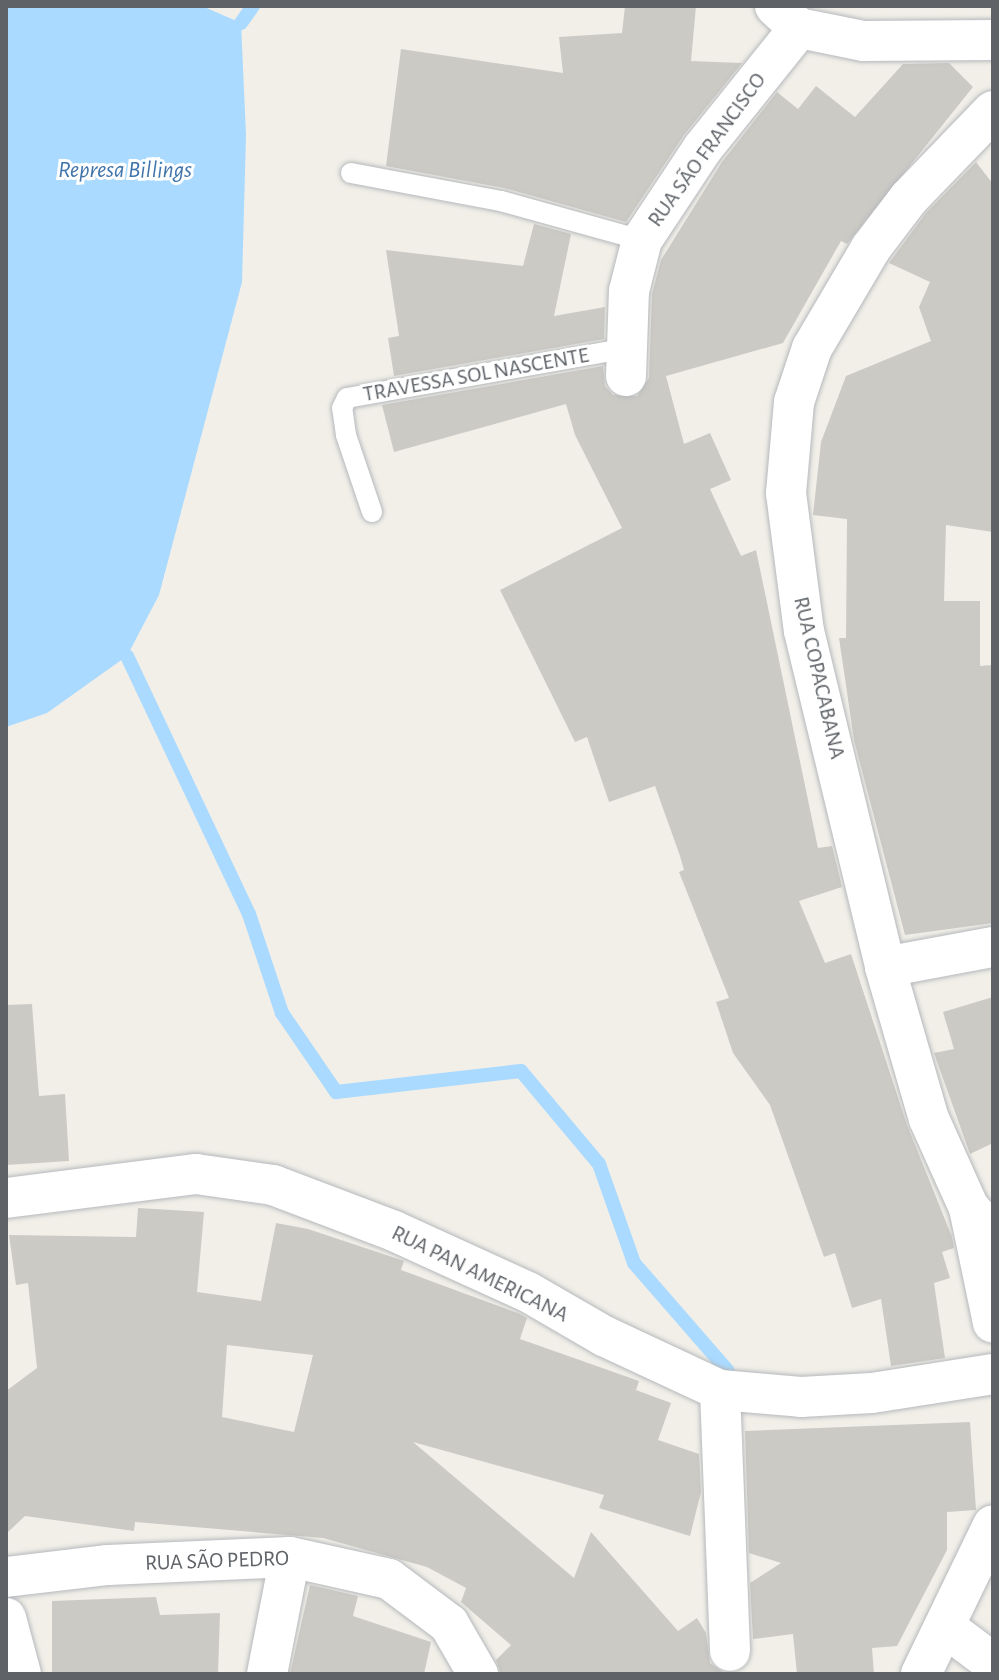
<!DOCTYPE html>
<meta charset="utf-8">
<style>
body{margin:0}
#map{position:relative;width:999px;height:1680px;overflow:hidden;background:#f1efe8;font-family:"Alegreya Sans",sans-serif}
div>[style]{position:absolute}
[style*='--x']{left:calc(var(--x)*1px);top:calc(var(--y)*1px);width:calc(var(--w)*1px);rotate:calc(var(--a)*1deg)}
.water>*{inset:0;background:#aadaff}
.stream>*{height:14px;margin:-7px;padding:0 7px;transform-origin:7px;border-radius:7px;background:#aadaff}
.building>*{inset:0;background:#cccac5}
.roads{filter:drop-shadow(0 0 2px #b5b8bc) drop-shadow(0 0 2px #b5b8bc)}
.service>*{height:20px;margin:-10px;padding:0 10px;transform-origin:10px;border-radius:10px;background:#fff}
.minor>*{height:40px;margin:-20px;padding:0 20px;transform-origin:20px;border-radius:20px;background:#fff}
span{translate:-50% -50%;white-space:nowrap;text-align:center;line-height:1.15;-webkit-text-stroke:6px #fff;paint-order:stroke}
.street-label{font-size:22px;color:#5f6368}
.water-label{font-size:24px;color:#4174aa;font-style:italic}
.frame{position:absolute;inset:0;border:8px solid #5f6368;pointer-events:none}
</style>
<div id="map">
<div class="water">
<div style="clip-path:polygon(6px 6px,202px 6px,241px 23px,246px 135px,242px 282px,159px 595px,127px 656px,47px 713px,6px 727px)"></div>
</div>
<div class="stream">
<div style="--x:241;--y:23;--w:21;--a:-55"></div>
<div style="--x:127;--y:656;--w:285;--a:64.7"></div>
<div style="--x:249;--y:914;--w:104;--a:71.6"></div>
<div style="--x:282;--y:1013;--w:96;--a:55.6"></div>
<div style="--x:336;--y:1092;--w:186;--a:-6.5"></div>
<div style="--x:521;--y:1071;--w:121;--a:50"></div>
<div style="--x:599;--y:1164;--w:105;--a:70.5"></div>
<div style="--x:634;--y:1263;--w:143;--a:49"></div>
</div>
<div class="building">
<div style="clip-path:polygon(625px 6px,696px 6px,691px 61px,742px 63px,684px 135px,626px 222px,504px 188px,386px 166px,401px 49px,563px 73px,559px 37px,622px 33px)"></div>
<div style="clip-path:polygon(949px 63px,973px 87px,847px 244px,841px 241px,783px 343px,666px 376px,684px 444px,710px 433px,731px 480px,710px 489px,741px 556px,756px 550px,818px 848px,832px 846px,842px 887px,799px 901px,825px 963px,851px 954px,907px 1125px,952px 1237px,954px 1248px,942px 1252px,950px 1278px,934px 1283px,945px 1358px,891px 1366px,881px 1299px,852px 1308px,835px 1253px,824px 1257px,770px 1105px,733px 1053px,716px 1002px,729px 998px,679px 872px,684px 870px,680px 856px,655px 786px,609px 802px,587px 737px,575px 742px,500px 590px,622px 528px,575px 435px,566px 404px,394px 452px,382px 405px,603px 366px,605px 386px,613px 395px,637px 396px,649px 378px,652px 294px,661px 260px,722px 162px,777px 92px,798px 109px,816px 86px,855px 117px,903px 64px)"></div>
<div style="clip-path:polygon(976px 162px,993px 184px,993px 532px,946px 525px,944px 601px,980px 601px,980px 666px,993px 665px,993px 923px,905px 935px,854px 740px,839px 638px,846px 638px,847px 519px,813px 515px,821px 442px,846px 376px,931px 341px,919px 307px,930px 282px,889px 263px,926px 213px)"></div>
<div style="clip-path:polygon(534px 224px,571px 234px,554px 316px,605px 307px,604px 339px,394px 376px,388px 338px,399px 336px,386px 250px,523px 266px)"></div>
<div style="clip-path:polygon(993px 997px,993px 1143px,970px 1154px,934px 1053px,954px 1049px,943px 1012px)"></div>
<div style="clip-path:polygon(32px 1004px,39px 1096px,65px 1094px,69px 1161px,6px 1165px,6px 1005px)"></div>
<div style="clip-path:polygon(evenodd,138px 1208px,204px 1212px,197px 1292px,261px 1301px,276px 1223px,308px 1229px,404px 1261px,401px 1270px,520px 1314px,527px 1318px,520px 1339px,639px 1381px,636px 1390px,671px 1403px,658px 1440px,699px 1454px,701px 1492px,690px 1536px,599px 1508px,604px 1495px,413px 1442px,574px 1578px,591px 1532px,678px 1631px,697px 1618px,706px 1633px,710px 1663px,726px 1674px,501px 1674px,496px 1660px,511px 1645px,461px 1602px,466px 1588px,427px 1567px,323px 1538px,135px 1522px,134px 1531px,25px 1516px,6px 1534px,6px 1391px,37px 1368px,28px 1283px,16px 1285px,9px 1235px,136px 1237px,138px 1208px,227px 1345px,313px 1355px,294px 1432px,222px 1417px,227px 1345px)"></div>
<div style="clip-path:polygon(970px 1422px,976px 1510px,947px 1512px,947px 1550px,897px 1646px,872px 1648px,874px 1674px,797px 1674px,793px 1634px,753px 1639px,750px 1583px,781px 1563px,749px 1553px,745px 1431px)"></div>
<div style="clip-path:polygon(310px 1585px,358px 1596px,353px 1616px,431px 1642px,424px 1674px,290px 1674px)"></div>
<div style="clip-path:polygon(156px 1597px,160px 1615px,220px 1613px,218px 1674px,52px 1674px,52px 1601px)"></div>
</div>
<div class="roads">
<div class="service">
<div style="--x:351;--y:173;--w:153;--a:10.6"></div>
<div style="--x:501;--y:201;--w:146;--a:15.5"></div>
<div style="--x:372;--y:512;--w:81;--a:-108.7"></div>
<div style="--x:346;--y:435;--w:27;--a:-98"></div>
<div style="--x:342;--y:408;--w:11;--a:-63"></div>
<div style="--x:347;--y:398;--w:286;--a:-10.1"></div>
</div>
<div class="minor">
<div style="--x:775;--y:6;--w:33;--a:43"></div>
<div style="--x:799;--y:28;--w:65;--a:11.5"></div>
<div style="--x:863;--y:41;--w:130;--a:-0.4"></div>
<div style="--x:993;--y:111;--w:121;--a:134"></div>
<div style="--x:909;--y:198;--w:63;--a:127.2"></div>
<div style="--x:871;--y:248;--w:116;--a:120.5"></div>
<div style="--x:812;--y:348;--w:57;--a:108.4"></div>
<div style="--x:794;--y:402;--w:91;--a:95"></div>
<div style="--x:786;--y:493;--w:139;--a:82.6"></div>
<div style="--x:804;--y:631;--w:346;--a:76.4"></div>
<div style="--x:885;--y:967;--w:158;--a:73.9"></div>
<div style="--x:929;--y:1119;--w:98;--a:65.8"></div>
<div style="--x:969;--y:1208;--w:36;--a:48"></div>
<div style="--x:626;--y:376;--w:85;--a:-88"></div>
<div style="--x:629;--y:291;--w:53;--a:-75.7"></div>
<div style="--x:642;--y:240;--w:110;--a:-56.5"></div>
<div style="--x:703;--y:148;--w:154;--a:-51.3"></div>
<div style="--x:885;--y:967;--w:110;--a:-10.5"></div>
<div style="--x:6;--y:1198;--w:192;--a:-7.2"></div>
<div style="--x:196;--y:1174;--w:78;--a:8.1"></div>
<div style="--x:273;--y:1185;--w:129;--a:20.8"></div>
<div style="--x:394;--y:1231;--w:147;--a:24.5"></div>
<div style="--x:528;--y:1292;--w:88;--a:30.1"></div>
<div style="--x:604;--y:1336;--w:128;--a:25"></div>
<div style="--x:720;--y:1390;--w:81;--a:4.9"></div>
<div style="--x:801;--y:1397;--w:71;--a:-3.2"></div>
<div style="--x:872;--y:1393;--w:122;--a:-8.9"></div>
<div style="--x:969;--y:1208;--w:117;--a:78.2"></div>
<div style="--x:720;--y:1390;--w:261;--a:87.8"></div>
<div style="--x:6;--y:1577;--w:103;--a:-6.7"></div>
<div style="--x:108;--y:1565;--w:182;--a:-2.5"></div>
<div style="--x:290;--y:1557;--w:101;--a:12.5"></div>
<div style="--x:389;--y:1579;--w:75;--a:36.9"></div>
<div style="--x:449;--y:1624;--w:58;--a:59.9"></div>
<div style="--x:6;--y:1618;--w:58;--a:75"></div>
<div style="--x:945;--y:1627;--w:60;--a:36.9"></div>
<div style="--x:267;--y:1674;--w:119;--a:-78.9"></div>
<div style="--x:921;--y:1674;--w:165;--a:-64.2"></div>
</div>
</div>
<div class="street-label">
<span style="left:707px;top:150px;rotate:-54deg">RUA SÃO FRANCISCO</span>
<span style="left:476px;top:375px;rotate:-10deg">TRAVESSA SOL NASCENTE</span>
<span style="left:819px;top:678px;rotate:77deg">RUA COPACABANA</span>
<span style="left:480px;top:1274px;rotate:26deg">RUA PAN AMERICANA</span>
<span style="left:217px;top:1561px;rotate:-2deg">RUA SÃO PEDRO</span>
</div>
<div class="water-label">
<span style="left:125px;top:171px">Represa Billings</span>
</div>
<div class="frame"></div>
</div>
